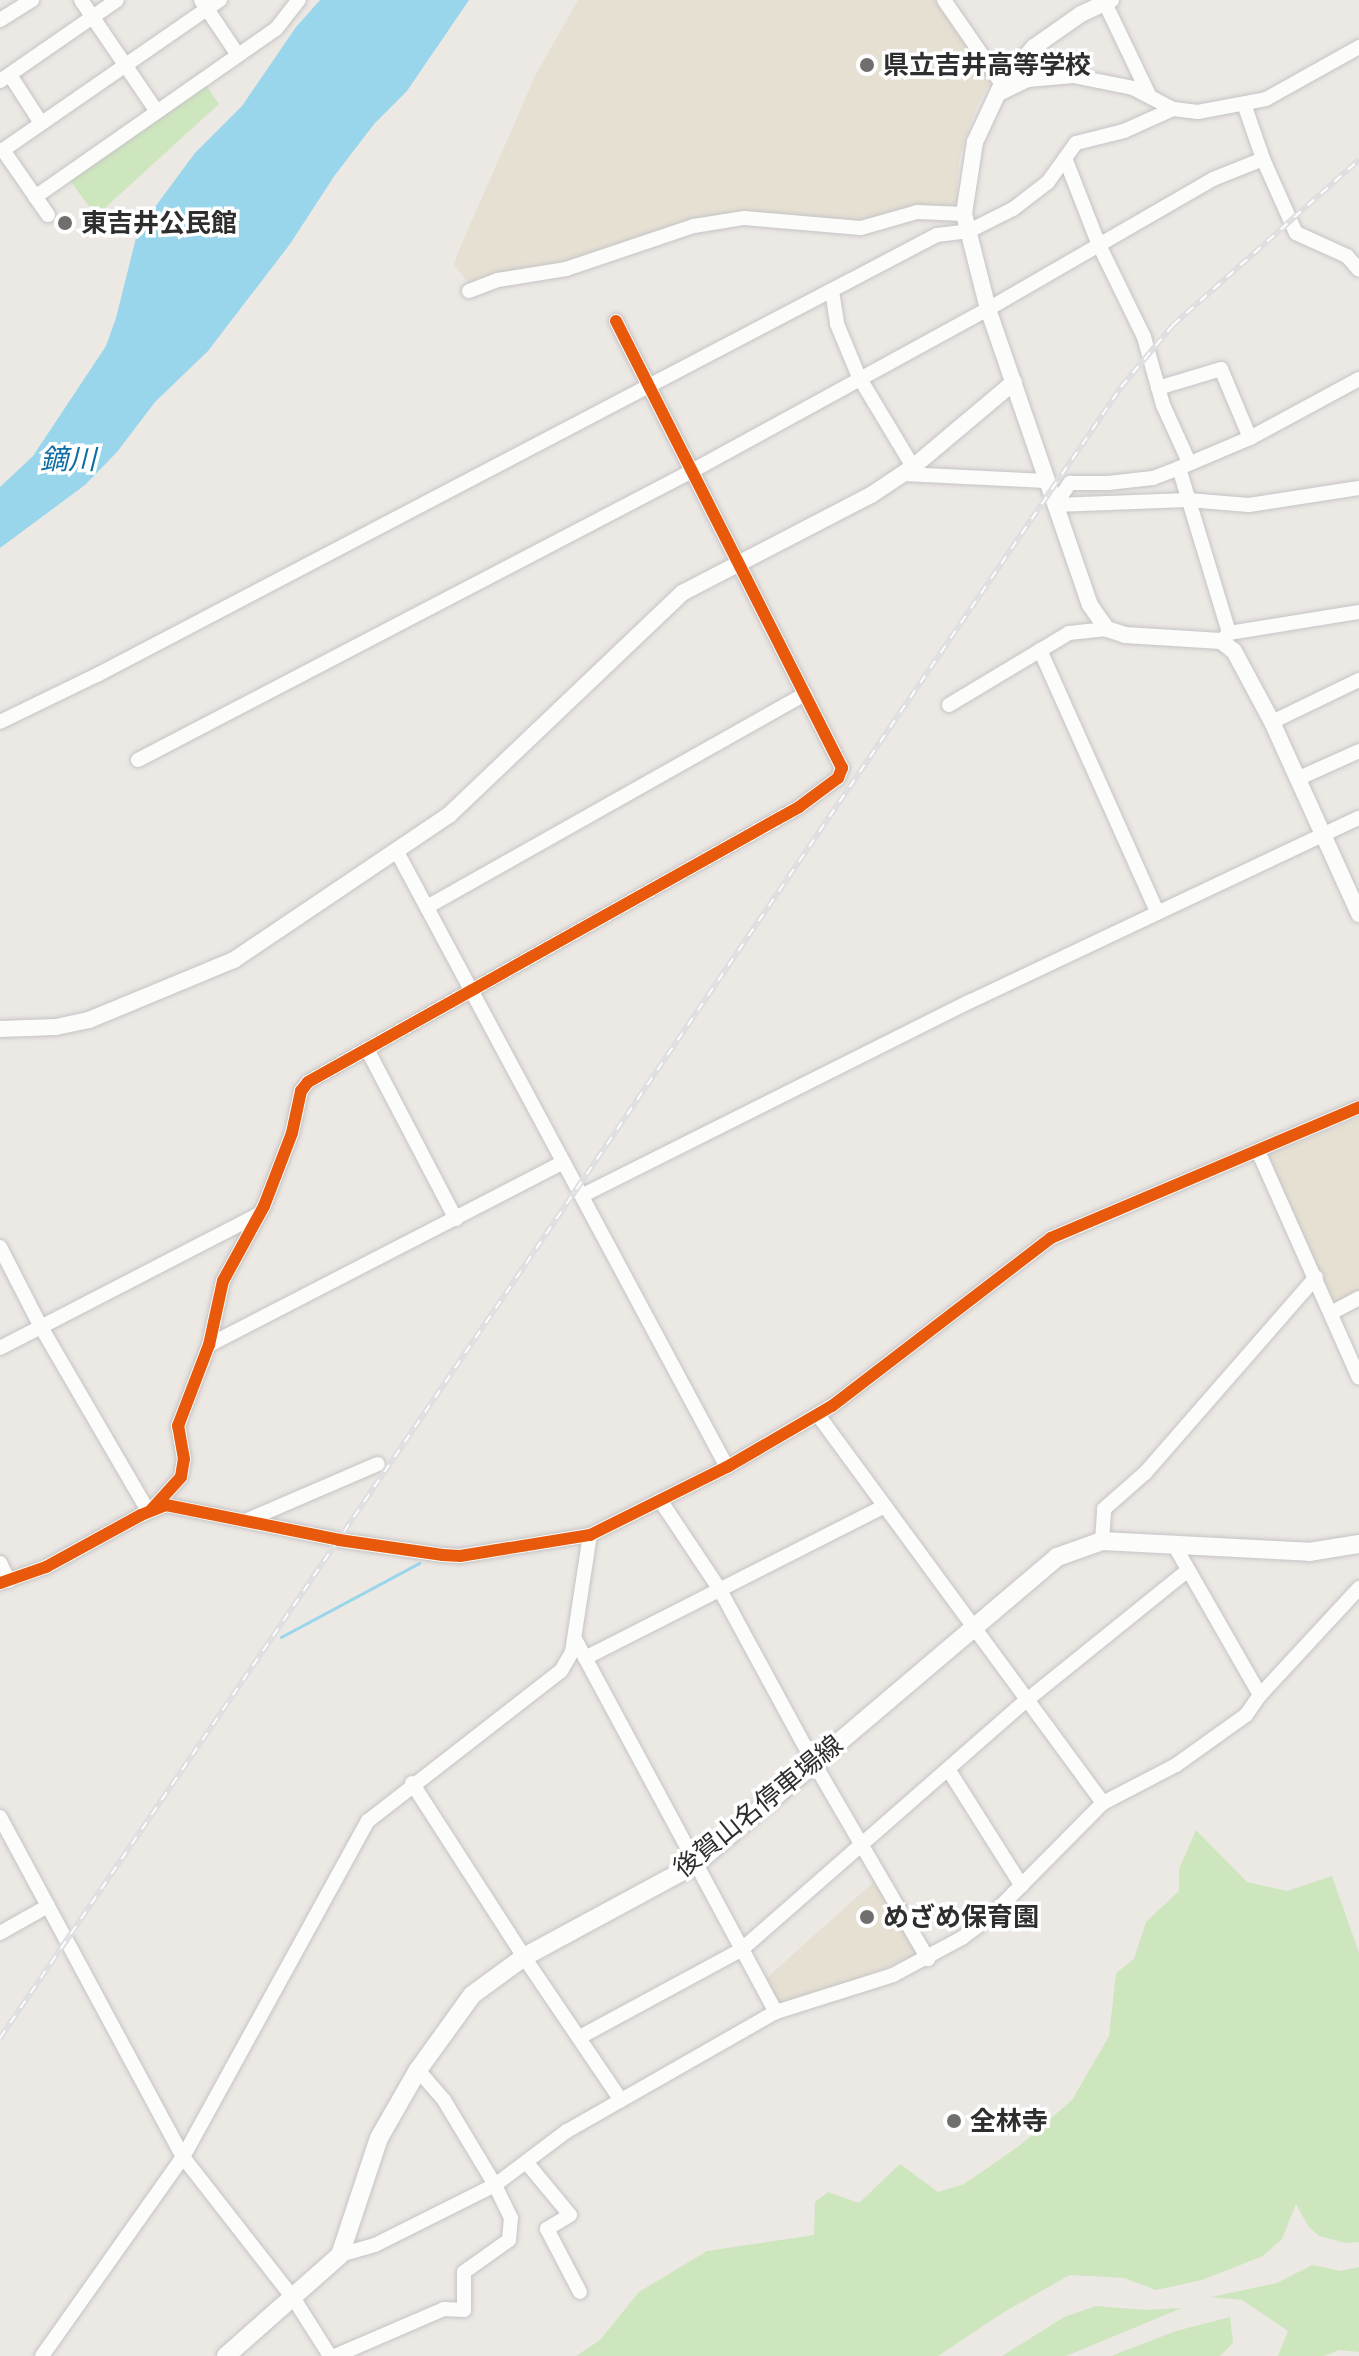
<!DOCTYPE html>
<meta charset="utf-8">
<style>
body{margin:0}
#map{position:relative;width:1359px;height:2356px;overflow:hidden;background:#ece8e4;font-family:"Noto Sans","Noto Sans JP",sans-serif}
div>[style]{position:absolute}
[style*='--x']{left:calc(var(--x)*1px);top:calc(var(--y)*1px);width:calc(var(--w)*1px);rotate:calc(var(--a)*1deg)}
.education>*{inset:0;background:#e6e0d3}
.green>*{inset:0;background:#cee6be}
.water>*{inset:0;background:#99d6ec}
.stream>*{height:3px;margin:-1.5px;padding:0 1.5px;transform-origin:1.5px;border-radius:1.5px;background:#99d6ec}
.roads{filter:drop-shadow(0 0 2px #c5c4c5) drop-shadow(0 0 2px #c5c4c5)}
.minor>*{height:14px;margin:-7px;padding:0 7px;transform-origin:7px;border-radius:7px;background:#fcfcfb}
.tertiary>*{height:16px;margin:-8px;padding:0 8px;transform-origin:8px;border-radius:8px;background:#fcfcfb}
.secondary>*{height:18px;margin:-9px;padding:0 9px;transform-origin:9px;border-radius:9px;background:#fcfcfb}
.rail>*{height:6px;margin-top:-3px;transform-origin:0;background:repeating-linear-gradient(90deg,#fff 0 9px,#dfdfe1 0 18px);box-sizing:border-box;border-block:2px solid #dfdfe1}
.cycleway>*{height:12px;margin:-6px;padding:0 6px;transform-origin:6px;border-radius:6px;background:#e8590c}
.dots>*{width:22px;height:22px;translate:-50% -50%;box-sizing:border-box;border:4px solid #fff;border-radius:50%}
span{translate:-50% -50%;white-space:nowrap;text-align:center;line-height:1.15;-webkit-text-stroke:7px #fff;paint-order:stroke}
.poi-label{font-size:26px;color:#2e2e2e;font-weight:700}
.left{translate:0 -50%;text-align:left}
.street-label{font-size:26px;color:#2e2e2e}
.water-label{font-size:28px;color:#0d6fa3;font-style:italic}
</style>
<div id="map">
<div class="education">
<div style="clip-path:polygon(578px 0,936px 0,993px 79px,978px 104px,965px 138px,959px 162px,956px 207px,855px 223px,745px 214px,565px 268px,472px 287px,454px 265px,459px 250px,536px 74px)"></div>
<div style="clip-path:polygon(1359px 1118px,1359px 1294px,1337px 1305px,1332px 1302px,1264px 1156px)"></div>
<div style="clip-path:polygon(877px 1879px,922px 1955px,777px 2008px,762px 1982px)"></div>
</div>
<div class="green">
<div style="clip-path:polygon(206px 85px,219px 104px,96px 216px,68px 178px)"></div>
<div style="clip-path:polygon(1196px 1830px,1247px 1882px,1287px 1891px,1332px 1876px,1359px 1953px,1359px 2242px,1346px 2243px,1319px 2236px,1308px 2226px,1296px 2204px,1282px 2239px,1263px 2256px,1202px 2280px,1156px 2290px,1124px 2278px,1070px 2275px,1004px 2312px,938px 2356px,576px 2356px,600px 2340px,639px 2292px,707px 2251px,814px 2235px,815px 2202px,828px 2192px,859px 2203px,900px 2164px,938px 2192px,964px 2184px,1019px 2146px,1072px 2100px,1109px 2036px,1116px 1973px,1134px 1959px,1146px 1922px,1179px 1891px,1179px 1869px)"></div>
<div style="clip-path:polygon(1312px 2265px,1341px 2271px,1359px 2267px,1359px 2352px,1339px 2350px,1324px 2356px,1278px 2356px,1288px 2331px,1242px 2300px,1211px 2297px,1277px 2283px)"></div>
<div style="clip-path:polygon(1096px 2306px,1145px 2310px,1182px 2308px,1066px 2356px,1002px 2356px,1064px 2317px)"></div>
<div style="clip-path:polygon(1230px 2317px,1233px 2343px,1220px 2356px,1111px 2356px,1176px 2331px)"></div>
</div>
<div class="water">
<div style="clip-path:polygon(320px 0,469px 0,407px 91px,375px 123px,335px 175px,290px 244px,208px 351px,155px 402px,117px 452px,85px 485px,0 548px,0 487px,33px 456px,106px 346px,116px 318px,138px 230px,195px 153px,242px 106px,296px 27px)"></div>
</div>
<div class="stream">
<div style="--x:281;--y:1637;--w:157;--a:-28.2"></div>
</div>
<div class="roads">
<div class="minor">
<div style="--x:81;--y:0;--w:135;--a:55.8"></div>
<div style="--x:201;--y:0;--w:66;--a:56.1"></div>
<div style="--x:944;--y:0;--w:102;--a:55.4"></div>
<div style="--x:1105;--y:3;--w:102;--a:64.4"></div>
<div style="--x:0;--y:20;--w:38;--a:-32"></div>
<div style="--x:10;--y:75;--w:57;--a:57.1"></div>
<div style="--x:0;--y:81;--w:142;--a:-34.7"></div>
<div style="--x:995;--y:96;--w:37;--a:-26"></div>
<div style="--x:1028;--y:80;--w:45;--a:-5.1"></div>
<div style="--x:1073;--y:76;--w:61;--a:11.3"></div>
<div style="--x:1133;--y:88;--w:45;--a:27.7"></div>
<div style="--x:1173;--y:109;--w:25;--a:7"></div>
<div style="--x:1198;--y:112;--w:69;--a:-10.8"></div>
<div style="--x:1266;--y:99;--w:107;--a:-29.2"></div>
<div style="--x:1244;--y:104;--w:58;--a:70.9"></div>
<div style="--x:1263;--y:159;--w:81;--a:66"></div>
<div style="--x:1296;--y:233;--w:56;--a:24.3"></div>
<div style="--x:1347;--y:256;--w:18;--a:49"></div>
<div style="--x:1065;--y:158;--w:93;--a:68.7"></div>
<div style="--x:1099;--y:245;--w:102;--a:63.9"></div>
<div style="--x:1144;--y:337;--w:71;--a:74.4"></div>
<div style="--x:1163;--y:405;--w:63;--a:65.5"></div>
<div style="--x:35;--y:197;--w:294;--a:-34.9"></div>
<div style="--x:276;--y:29;--w:37;--a:-52"></div>
<div style="--x:48;--y:215;--w:79;--a:-124.7"></div>
<div style="--x:3;--y:150;--w:264;--a:-34.7"></div>
<div style="--x:469;--y:291;--w:31;--a:-21"></div>
<div style="--x:498;--y:280;--w:69;--a:-9.2"></div>
<div style="--x:566;--y:269;--w:135;--a:-18.6"></div>
<div style="--x:694;--y:226;--w:51;--a:-9.1"></div>
<div style="--x:744;--y:218;--w:117;--a:4.9"></div>
<div style="--x:861;--y:228;--w:58;--a:-15.9"></div>
<div style="--x:917;--y:212;--w:47;--a:2.4"></div>
<div style="--x:832;--y:291;--w:33;--a:81"></div>
<div style="--x:837;--y:324;--w:57;--a:67.5"></div>
<div style="--x:859;--y:377;--w:105;--a:59"></div>
<div style="--x:1158;--y:388;--w:66;--a:-16.8"></div>
<div style="--x:1221;--y:369;--w:75;--a:67.2"></div>
<div style="--x:1179;--y:468;--w:172;--a:73.1"></div>
<div style="--x:1229;--y:633;--w:11;--a:135"></div>
<div style="--x:904;--y:474;--w:142;--a:2.8"></div>
<div style="--x:1055;--y:505;--w:27;--a:-56"></div>
<div style="--x:1070;--y:483;--w:38;--a:0"></div>
<div style="--x:1108;--y:483;--w:45;--a:-6.3"></div>
<div style="--x:1153;--y:478;--w:28;--a:-21"></div>
<div style="--x:1179;--y:468;--w:77;--a:-22.9"></div>
<div style="--x:1250;--y:438;--w:124;--a:-28.4"></div>
<div style="--x:1055;--y:505;--w:133;--a:-2.2"></div>
<div style="--x:1188;--y:500;--w:61;--a:4.7"></div>
<div style="--x:1249;--y:505;--w:111;--a:-8.8"></div>
<div style="--x:1229;--y:633;--w:132;--a:-9.2"></div>
<div style="--x:1040;--y:650;--w:286;--a:65.9"></div>
<div style="--x:949;--y:705;--w:140;--a:-31"></div>
<div style="--x:1069;--y:633;--w:38;--a:-6"></div>
<div style="--x:0;--y:722;--w:108;--a:-25.9"></div>
<div style="--x:97;--y:675;--w:948;--a:-27.65"></div>
<div style="--x:937;--y:235;--w:32;--a:-7"></div>
<div style="--x:969;--y:231;--w:49;--a:-26.6"></div>
<div style="--x:1013;--y:209;--w:44;--a:-37.6"></div>
<div style="--x:1048;--y:182;--w:48;--a:-54.3"></div>
<div style="--x:1076;--y:143;--w:49;--a:-14"></div>
<div style="--x:1124;--y:131;--w:54;--a:-24.2"></div>
<div style="--x:1272;--y:722;--w:97;--a:-25.8"></div>
<div style="--x:138;--y:760;--w:625;--a:-27.55"></div>
<div style="--x:692;--y:471;--w:337;--a:-28.7"></div>
<div style="--x:988;--y:309;--w:260;--a:-30"></div>
<div style="--x:1213;--y:179;--w:54;--a:-21.8"></div>
<div style="--x:1297;--y:779;--w:68;--a:-24.3"></div>
<div style="--x:396;--y:850;--w:700;--a:61.79"></div>
<div style="--x:427;--y:907;--w:434;--a:-29.4"></div>
<div style="--x:367;--y:1049;--w:192;--a:62.4"></div>
<div style="--x:1258;--y:1151;--w:248;--a:66"></div>
<div style="--x:583;--y:1195;--w:432;--a:-26.6"></div>
<div style="--x:969;--y:1002;--w:431;--a:-25.3"></div>
<div style="--x:0;--y:1247;--w:90;--a:62.9"></div>
<div style="--x:41;--y:1327;--w:213;--a:59.8"></div>
<div style="--x:1331;--y:1313;--w:32;--a:-28"></div>
<div style="--x:209;--y:1345;--w:399;--a:-27.3"></div>
<div style="--x:0;--y:1348;--w:292;--a:-27.3"></div>
<div style="--x:818;--y:1415;--w:481;--a:53.7"></div>
<div style="--x:660;--y:1500;--w:108;--a:56.3"></div>
<div style="--x:720;--y:1590;--w:197;--a:61.5"></div>
<div style="--x:814;--y:1763;--w:227;--a:59.8"></div>
<div style="--x:152;--y:1509;--w:43;--a:-47.8"></div>
<div style="--x:181;--y:1477;--w:18;--a:-81"></div>
<div style="--x:184;--y:1459;--w:34;--a:-100"></div>
<div style="--x:178;--y:1426;--w:87;--a:-69.1"></div>
<div style="--x:209;--y:1345;--w:66;--a:-77.7"></div>
<div style="--x:223;--y:1281;--w:85;--a:-61.3"></div>
<div style="--x:264;--y:1206;--w:78;--a:-69"></div>
<div style="--x:292;--y:1133;--w:43;--a:-77.9"></div>
<div style="--x:301;--y:1091;--w:11;--a:-52"></div>
<div style="--x:308;--y:1082;--w:563;--a:-29.25"></div>
<div style="--x:799;--y:807;--w:49;--a:-36.6"></div>
<div style="--x:838;--y:778;--w:11;--a:-68"></div>
<div style="--x:842;--y:768;--w:501;--a:-116.82"></div>
<div style="--x:250;--y:1519;--w:139;--a:-23.3"></div>
<div style="--x:1102;--y:1541;--w:32;--a:-86"></div>
<div style="--x:1104;--y:1509;--w:55;--a:-41.3"></div>
<div style="--x:1145;--y:1473;--w:260;--a:-48.9"></div>
<div style="--x:1173;--y:1543;--w:175;--a:60.2"></div>
<div style="--x:0;--y:1563;--w:20;--a:63"></div>
<div style="--x:0;--y:1583;--w:49;--a:-19.2"></div>
<div style="--x:46;--y:1567;--w:108;--a:-28.7"></div>
<div style="--x:141;--y:1515;--w:27;--a:-22"></div>
<div style="--x:166;--y:1505;--w:177;--a:11.4"></div>
<div style="--x:339;--y:1540;--w:105;--a:8.2"></div>
<div style="--x:443;--y:1555;--w:17;--a:3"></div>
<div style="--x:460;--y:1556;--w:132;--a:-9.2"></div>
<div style="--x:590;--y:1535;--w:153;--a:-26.4"></div>
<div style="--x:727;--y:1467;--w:121;--a:-30.2"></div>
<div style="--x:832;--y:1406;--w:276;--a:-37.5"></div>
<div style="--x:1051;--y:1238;--w:335;--a:-23"></div>
<div style="--x:575;--y:1639;--w:424;--a:61.7"></div>
<div style="--x:585;--y:1658;--w:335;--a:-26.9"></div>
<div style="--x:948;--y:1769;--w:138;--a:57.7"></div>
<div style="--x:412;--y:1783;--w:207;--a:57.2"></div>
<div style="--x:524;--y:1957;--w:173;--a:55.9"></div>
<div style="--x:0;--y:1817;--w:386;--a:61.7"></div>
<div style="--x:183;--y:2157;--w:180;--a:52"></div>
<div style="--x:294;--y:2299;--w:67;--a:57.7"></div>
<div style="--x:0;--y:1933;--w:55;--a:-29.4"></div>
<div style="--x:580;--y:2037;--w:183;--a:-28.4"></div>
<div style="--x:741;--y:1950;--w:380;--a:-41.2"></div>
<div style="--x:1027;--y:1700;--w:207;--a:-38.9"></div>
<div style="--x:527;--y:2163;--w:67;--a:50.4"></div>
<div style="--x:570;--y:2215;--w:27;--a:149"></div>
<div style="--x:547;--y:2229;--w:71;--a:62.4"></div>
<div style="--x:340;--y:2255;--w:36;--a:-16"></div>
<div style="--x:375;--y:2245;--w:134;--a:-26.6"></div>
<div style="--x:495;--y:2185;--w:90;--a:-36.9"></div>
<div style="--x:567;--y:2131;--w:241;--a:-29.7"></div>
<div style="--x:776;--y:2012;--w:123;--a:-17.5"></div>
<div style="--x:893;--y:1975;--w:78;--a:-28.2"></div>
<div style="--x:962;--y:1938;--w:34;--a:-37"></div>
<div style="--x:989;--y:1918;--w:162;--a:-45.3"></div>
<div style="--x:1103;--y:1803;--w:82;--a:-27.5"></div>
<div style="--x:1176;--y:1765;--w:86;--a:-35.5"></div>
<div style="--x:1246;--y:1715;--w:24;--a:-55"></div>
<div style="--x:1260;--y:1695;--w:146;--a:-47.2"></div>
<div style="--x:42;--y:2356;--w:244;--a:-54.7"></div>
<div style="--x:183;--y:2157;--w:384;--a:-61.2"></div>
<div style="--x:368;--y:1821;--w:244;--a:-37.9"></div>
<div style="--x:561;--y:1671;--w:22;--a:-60"></div>
<div style="--x:572;--y:1652;--w:118;--a:-81.3"></div>
<div style="--x:335;--y:2356;--w:119;--a:-23.3"></div>
<div style="--x:444;--y:2309;--w:20;--a:3"></div>
<div style="--x:464;--y:2310;--w:38;--a:-90"></div>
<div style="--x:464;--y:2272;--w:55;--a:-35.4"></div>
<div style="--x:509;--y:2240;--w:22;--a:-85"></div>
<div style="--x:511;--y:2218;--w:37;--a:-116"></div>
<div style="--x:495;--y:2185;--w:99;--a:-121"></div>
<div style="--x:444;--y:2100;--w:40;--a:-131"></div>
</div>
<div class="tertiary">
<div style="--x:1111;--y:0;--w:33;--a:155"></div>
<div style="--x:1081;--y:14;--w:57;--a:144.9"></div>
<div style="--x:1034;--y:47;--w:49;--a:130.9"></div>
<div style="--x:1002;--y:84;--w:64;--a:115"></div>
<div style="--x:975;--y:142;--w:73;--a:98.7"></div>
<div style="--x:964;--y:214;--w:98;--a:75.8"></div>
<div style="--x:988;--y:309;--w:313;--a:71"></div>
<div style="--x:1090;--y:605;--w:29;--a:55"></div>
<div style="--x:1107;--y:629;--w:19;--a:18"></div>
<div style="--x:1125;--y:635;--w:96;--a:3.6"></div>
<div style="--x:1221;--y:641;--w:16;--a:38"></div>
<div style="--x:1234;--y:651;--w:81;--a:61.8"></div>
<div style="--x:1272;--y:722;--w:211;--a:65.6"></div>
<div style="--x:0;--y:1029;--w:56;--a:-2"></div>
<div style="--x:56;--y:1027;--w:34;--a:-12"></div>
<div style="--x:89;--y:1020;--w:157;--a:-22.5"></div>
<div style="--x:234;--y:960;--w:259;--a:-34"></div>
<div style="--x:449;--y:815;--w:322;--a:-43.6"></div>
<div style="--x:682;--y:593;--w:213;--a:-27.4"></div>
<div style="--x:871;--y:495;--w:50;--a:-33.7"></div>
<div style="--x:913;--y:467;--w:132;--a:-40.1"></div>
</div>
<div class="secondary">
<div style="--x:226;--y:2356;--w:152;--a:-41.5"></div>
<div style="--x:340;--y:2255;--w:123;--a:-71.6"></div>
<div style="--x:379;--y:2138;--w:78;--a:-60.2"></div>
<div style="--x:418;--y:2070;--w:92;--a:-54.2"></div>
<div style="--x:472;--y:1995;--w:64;--a:-36.2"></div>
<div style="--x:524;--y:1957;--w:193;--a:-28.4"></div>
<div style="--x:694;--y:1865;--w:476;--a:-40.3"></div>
<div style="--x:1057;--y:1557;--w:48;--a:-19.6"></div>
<div style="--x:1102;--y:1541;--w:207;--a:3"></div>
<div style="--x:1309;--y:1552;--w:51;--a:-9.1"></div>
</div>
</div>
<div class="rail">
<div style="--x:0;--y:2038;--w:1996;--a:-55.82"></div>
<div style="--x:1121;--y:387;--w:81;--a:-50"></div>
<div style="--x:1173;--y:325;--w:249;--a:-41.6"></div>
</div>
<div class="cycleway">
<div style="--x:152;--y:1509;--w:43;--a:-47.8"></div>
<div style="--x:181;--y:1477;--w:18;--a:-81"></div>
<div style="--x:184;--y:1459;--w:34;--a:-100"></div>
<div style="--x:178;--y:1426;--w:87;--a:-69.1"></div>
<div style="--x:209;--y:1345;--w:66;--a:-77.7"></div>
<div style="--x:223;--y:1281;--w:85;--a:-61.3"></div>
<div style="--x:264;--y:1206;--w:78;--a:-69"></div>
<div style="--x:292;--y:1133;--w:43;--a:-77.9"></div>
<div style="--x:301;--y:1091;--w:11;--a:-52"></div>
<div style="--x:308;--y:1082;--w:563;--a:-29.25"></div>
<div style="--x:799;--y:807;--w:49;--a:-36.6"></div>
<div style="--x:838;--y:778;--w:11;--a:-68"></div>
<div style="--x:842;--y:768;--w:501;--a:-116.82"></div>
<div style="--x:0;--y:1583;--w:49;--a:-19.2"></div>
<div style="--x:46;--y:1567;--w:108;--a:-28.7"></div>
<div style="--x:141;--y:1515;--w:27;--a:-22"></div>
<div style="--x:166;--y:1505;--w:177;--a:11.4"></div>
<div style="--x:339;--y:1540;--w:105;--a:8.2"></div>
<div style="--x:443;--y:1555;--w:17;--a:3"></div>
<div style="--x:460;--y:1556;--w:132;--a:-9.2"></div>
<div style="--x:590;--y:1535;--w:153;--a:-26.4"></div>
<div style="--x:727;--y:1467;--w:121;--a:-30.2"></div>
<div style="--x:832;--y:1406;--w:276;--a:-37.5"></div>
<div style="--x:1051;--y:1238;--w:335;--a:-23"></div>
</div>
<div class="dots">
<div style="left:867px;top:65px;background:#706f6e"></div>
<div style="left:65px;top:223px;background:#706f6e"></div>
<div style="left:867px;top:1917px;background:#706f6e"></div>
<div style="left:954px;top:2121px;background:#706f6e"></div>
</div>
<div class="poi-label">
<span class="left" style="left:883px;top:65px">県立吉井高等学校</span>
<span class="left" style="left:81px;top:223px">東吉井公民館</span>
<span class="left" style="left:883px;top:1917px">めざめ保育園</span>
<span class="left" style="left:970px;top:2121px">全林寺</span>
</div>
<div class="street-label">
<span style="left:758px;top:1806px;rotate:-39deg">後賀山名停車場線</span>
</div>
<div class="water-label">
<span style="left:68px;top:458px">鏑川</span>
</div>
</div>
